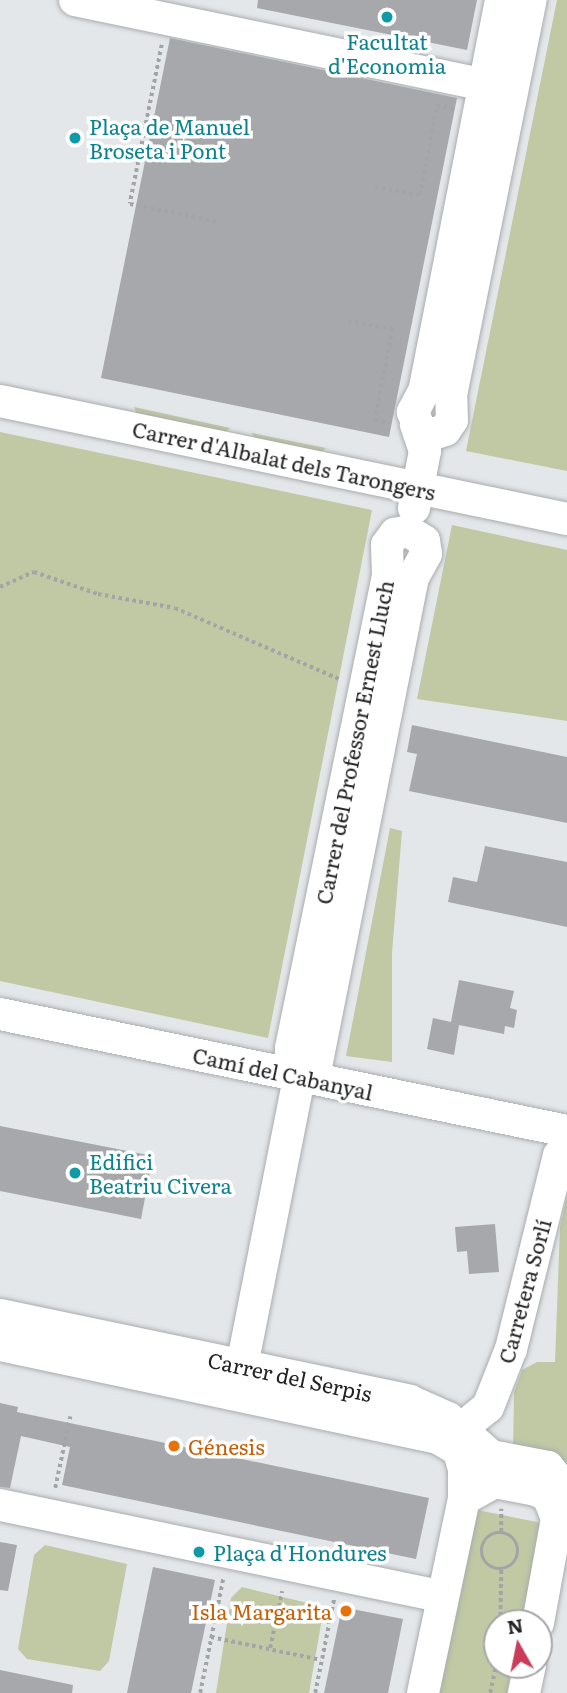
<!DOCTYPE html>
<meta charset="utf-8">
<style>
body{margin:0}
#map{position:relative;width:567px;height:1693px;overflow:hidden;background:#e4e7e9;font-family:Literata,serif}
div>[style]{position:absolute}
[style*='--x']{left:calc(var(--x)*1px);top:calc(var(--y)*1px);width:calc(var(--w)*1px);rotate:calc(var(--a)*1deg)}
.green>*{inset:0;background:#c0c8a4}
.building>*{inset:0;background:#a6a8ab}
.path>*{height:3.5px;margin-top:-1.75px;transform-origin:0;background:repeating-linear-gradient(90deg,#a2a5a6 0 3.5px,transparent 0 7px)}
.path>.ring{margin:-1.75px;padding:0;box-sizing:content-box;background:none;border:3.5px solid #a2a5a6;border-radius:50%}
.roads{filter:drop-shadow(0 0 2px #aaacaf) drop-shadow(0 0 2px #aaacaf)}
.minor>*{height:32px;margin:-16px;padding:0 16px;transform-origin:16px;border-radius:16px;background:#fff}
.dots>*{width:19px;height:19px;translate:-50% -50%;box-sizing:border-box;border:4px solid #fff;border-radius:50%}
span{translate:-50% -50%;white-space:nowrap;text-align:center;line-height:1.15;-webkit-text-stroke:7px #fff;paint-order:stroke}
.culture-label{font-size:21px;color:#0d838f}
.left{translate:0 -50%;text-align:left}
.street-label{font-size:21px;color:#222324}
.food-label{font-size:21px;color:#c56008}
.right{translate:-100% -50%;text-align:right}
.north{position:absolute;left:483px;top:1609px;width:70px;height:70px;box-sizing:border-box;background:#fff;border:2px solid #a7a7a7;border-radius:50%;rotate:351deg;font-size:19px;font-weight:700;line-height:28px;text-align:center;color:#222324}
.north::after{content:'';display:block;margin:auto;width:24px;height:32px;background:#cb3c5a;clip-path:polygon(50% 0,100% 100%,50% 72%,0 100%)}
</style>
<div id="map">
<div class="green">
<div style="clip-path:polygon(557px 0,567px 0,567px 471px,466px 451px)"></div>
<div style="clip-path:polygon(134px 407px,230px 428px,217px 439px,141px 424px)"></div>
<div style="clip-path:polygon(0 432px,372px 510px,268px 1038px,0 981px)"></div>
<div style="clip-path:polygon(252px 433px,326px 448px,313px 459px,259px 450px)"></div>
<div style="clip-path:polygon(452px 525px,567px 550px,567px 721px,417px 699px)"></div>
<div style="clip-path:polygon(390px 828px,402px 831px,392px 953px,392px 1062px,346px 1056px)"></div>
<div style="clip-path:polygon(567px 1196px,567px 1463px,513px 1451px,514px 1392px,522px 1370px,537px 1362px,555px 1362px,560px 1227px)"></div>
<div style="clip-path:polygon(477px 1510px,542px 1523px,522px 1623px,497px 1623px,497px 1665px,513px 1665px,507px 1693px,439px 1693px)"></div>
<div style="clip-path:polygon(45px 1545px,127px 1564px,109px 1661px,100px 1671px,27px 1659px,18px 1649px,34px 1555px)"></div>
<div style="clip-path:polygon(242px 1587px,324px 1607px,309px 1693px,216px 1693px,231px 1598px)"></div>
</div>
<div class="building">
<div style="clip-path:polygon(258px 0,477px 0,467px 50px,257px 8px)"></div>
<div style="clip-path:polygon(170px 38px,457px 98px,389px 437px,101px 378px)"></div>
<div style="clip-path:polygon(412px 725px,567px 757px,567px 823px,409px 791px,417px 754px,407px 752px)"></div>
<div style="clip-path:polygon(485px 846px,567px 862px,567px 927px,448px 902px,453px 877px,477px 882px)"></div>
<div style="clip-path:polygon(459px 980px,514px 991px,510px 1008px,517px 1010px,514px 1028px,505px 1026px,504px 1034px,459px 1025px,454px 1055px,427px 1049px,433px 1018px,451px 1022px)"></div>
<div style="clip-path:polygon(0 1126px,153px 1156px,141px 1219px,0 1191px)"></div>
<div style="clip-path:polygon(495px 1224px,499px 1272px,469px 1274px,467px 1251px,457px 1252px,455px 1227px)"></div>
<div style="clip-path:polygon(0 1403px,18px 1407px,17px 1412px,429px 1498px,416px 1559px,62px 1485px,70px 1447px,21px 1436px,10px 1488px,0 1487px)"></div>
<div style="clip-path:polygon(0 1542px,17px 1545px,8px 1591px,0 1590px)"></div>
<div style="clip-path:polygon(153px 1567px,215px 1580px,191px 1693px,127px 1693px)"></div>
<div style="clip-path:polygon(342px 1607px,403px 1619px,388px 1693px,324px 1693px)"></div>
<div style="clip-path:polygon(0 1670px,73px 1685px,72px 1693px,0 1693px)"></div>
</div>
<div class="path">
<div style="--x:162;--y:45;--w:162;--a:101.4"></div>
<div style="--x:130;--y:204;--w:91;--a:11.4"></div>
<div style="--x:375;--y:187;--w:46;--a:10.1"></div>
<div style="--x:420;--y:195;--w:92;--a:-79.3"></div>
<div style="--x:437;--y:105;--w:17;--a:13"></div>
<div style="--x:348;--y:321;--w:46;--a:10.1"></div>
<div style="--x:393;--y:329;--w:93;--a:101.2"></div>
<div style="--x:375;--y:420;--w:15;--a:11"></div>
<div style="--x:0;--y:587;--w:37;--a:-24"></div>
<div style="--x:34;--y:572;--w:68;--a:19"></div>
<div style="--x:98;--y:594;--w:78;--a:10.3"></div>
<div style="--x:175;--y:608;--w:181;--a:23.4"></div>
<div style="--x:55;--y:1488;--w:73;--a:-78.1"></div>
<div style="--x:501;--y:1532;--w:23;--a:-90"></div>
<div class="ring" style="left:482px;top:1533px;width:32.5px;height:32.5px"></div>
<div style="--x:500;--y:1623;--w:53;--a:-88.9"></div>
<div style="--x:211;--y:1637;--w:112;--a:11.8"></div>
<div style="--x:270;--y:1648;--w:58;--a:-78.1"></div>
<div style="--x:200;--y:1693;--w:116;--a:-78.6"></div>
<div style="--x:315;--y:1693;--w:96;--a:-78.6"></div>
<div style="--x:490;--y:1693;--w:34;--a:-78"></div>
</div>
<div class="roads">
<div class="minor">
<div style="--x:75;--y:0;--w:418;--a:11.7"></div>
<div style="--x:501;--y:0;--w:399;--a:101.1"></div>
<div style="--x:424;--y:391;--w:24;--a:118"></div>
<div style="--x:413;--y:412;--w:19;--a:69"></div>
<div style="--x:420;--y:430;--w:14;--a:17"></div>
<div style="--x:433;--y:434;--w:13;--a:-18"></div>
<div style="--x:445;--y:430;--w:12;--a:-55"></div>
<div style="--x:452;--y:420;--w:25;--a:-92"></div>
<div style="--x:451;--y:395;--w:403;--a:-78.6"></div>
<div style="--x:0;--y:401;--w:579;--a:11.76"></div>
<div style="--x:414;--y:508;--w:58;--a:-79.1"></div>
<div style="--x:425;--y:451;--w:28;--a:-109"></div>
<div style="--x:408;--y:531;--w:19;--a:32"></div>
<div style="--x:424;--y:541;--w:13;--a:81"></div>
<div style="--x:426;--y:554;--w:26;--a:119"></div>
<div style="--x:413;--y:577;--w:499;--a:101.2"></div>
<div style="--x:316;--y:1066;--w:10;--a:127"></div>
<div style="--x:310;--y:1074;--w:11;--a:165"></div>
<div style="--x:299;--y:1077;--w:11;--a:-135"></div>
<div style="--x:291;--y:1069;--w:21;--a:-90"></div>
<div style="--x:291;--y:1048;--w:483;--a:-78.4"></div>
<div style="--x:388;--y:575;--w:30;--a:-92"></div>
<div style="--x:387;--y:545;--w:14;--a:-54"></div>
<div style="--x:395;--y:534;--w:13;--a:-13"></div>
<div style="--x:0;--y:1014;--w:579;--a:11.66"></div>
<div style="--x:0;--y:1315;--w:419;--a:11.8"></div>
<div style="--x:410;--y:1401;--w:42;--a:24.1"></div>
<div style="--x:448;--y:1418;--w:57;--a:41.5"></div>
<div style="--x:491;--y:1456;--w:58;--a:10.9"></div>
<div style="--x:548;--y:1467;--w:16;--a:52"></div>
<div style="--x:0;--y:1345;--w:448;--a:12"></div>
<div style="--x:438;--y:1438;--w:41;--a:31"></div>
<div style="--x:242;--y:1366;--w:295;--a:-78.8"></div>
<div style="--x:473;--y:1419;--w:19;--a:-39"></div>
<div style="--x:488;--y:1407;--w:62;--a:-68.4"></div>
<div style="--x:511;--y:1349;--w:200;--a:-76.1"></div>
<div style="--x:464;--y:1499;--w:35;--a:-29"></div>
<div style="--x:495;--y:1482;--w:42;--a:11"></div>
<div style="--x:536;--y:1490;--w:13;--a:27"></div>
<div style="--x:548;--y:1496;--w:24;--a:68"></div>
<div style="--x:0;--y:1505;--w:452;--a:11.7"></div>
<div style="--x:538;--y:1623;--w:107;--a:-79.7"></div>
<div style="--x:557;--y:1518;--w:38;--a:-88"></div>
<div style="--x:423;--y:1693;--w:198;--a:-78.1"></div>
<div style="--x:464;--y:1499;--w:30;--a:-90"></div>
<div style="--x:464;--y:1469;--w:19;--a:-106"></div>
<div style="--x:524;--y:1693;--w:29;--a:-78"></div>
</div>
</div>
<div class="dots">
<div style="left:387px;top:17px;background:#0f9aa8"></div>
<div style="left:75px;top:138px;background:#0f9aa8"></div>
<div style="left:75px;top:1173px;background:#0f9aa8"></div>
<div style="left:174px;top:1446px;background:#e8710a"></div>
<div style="left:199px;top:1552px;background:#0f9aa8"></div>
<div style="left:346px;top:1611px;background:#e8710a"></div>
</div>
<div class="culture-label">
<span style="left:387px;top:53px">Facultat<br>d'Economia</span>
<span class="left" style="left:89px;top:138px">Plaça de Manuel<br>Broseta i Pont</span>
<span class="left" style="left:89px;top:1173px">Edifici<br>Beatriu Civera</span>
<span class="left" style="left:213px;top:1552px">Plaça d'Hondures</span>
</div>
<div class="street-label">
<span style="left:284px;top:460px;rotate:12deg">Carrer d'Albalat dels Tarongers</span>
<span style="left:354px;top:742px;rotate:-79deg">Carrer del Professor Ernest Lluch</span>
<span style="left:283px;top:1073px;rotate:12deg">Camí del Cabanyal</span>
<span style="left:524px;top:1291px;rotate:-75deg">Carretera Sorlí</span>
<span style="left:290px;top:1376px;rotate:12deg">Carrer del Serpis</span>
</div>
<div class="food-label">
<span class="left" style="left:188px;top:1446px">Génesis</span>
<span class="right" style="left:332px;top:1611px">Isla Margarita</span>
</div>
<div class="north">N</div>
</div>
